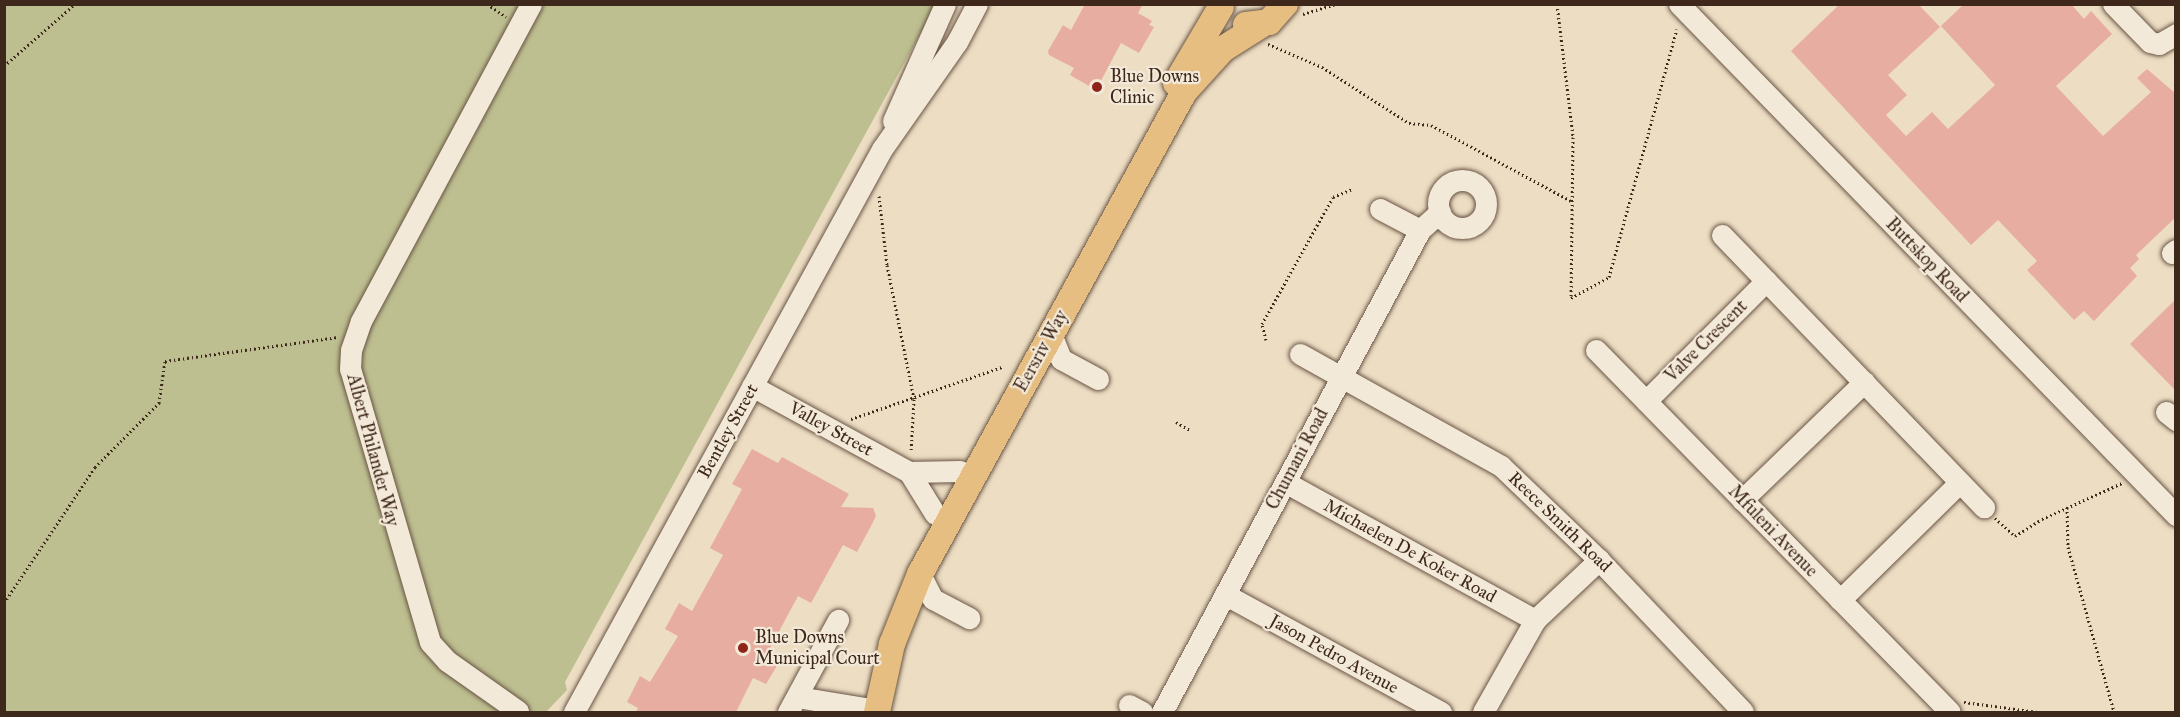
<!DOCTYPE html>
<style>
body{margin:0}
#map{position:relative;width:2180px;height:717px;overflow:hidden;background:#ecddc3;font-family:"IM FELL Great Primer",serif}
div>[style]{position:absolute}
[style*='--x']{left:calc(var(--x)*1px);top:calc(var(--y)*1px);width:calc(var(--w)*1px);rotate:calc(var(--a)*1deg)}
.green>*{inset:0;background:#bdbf90}
.building>*{inset:0;background:#e8ada1}
.path>*{height:3px;margin-top:-1.5px;transform-origin:0;background:repeating-linear-gradient(90deg,#3e281b 0 1.5px,transparent 0 4.5px)}
.roads{filter:drop-shadow(0 0 2px #6a5545) drop-shadow(0 0 2px #6a5545)}
.minor>*{height:21px;margin:-10.5px;padding:0 10.5px;transform-origin:10.5px;border-radius:10.5px;background:#f3e9d8}
.minor>.ring{margin:-10.5px;padding:0;box-sizing:content-box;background:none;border:21px solid #f3e9d8;border-radius:50%}
.major>*{height:26px;margin:-13px;padding:0 13px;transform-origin:13px;border-radius:13px;background:#e6be82}
.dots>*{width:16px;height:16px;translate:-50% -50%;box-sizing:border-box;border:3px solid #f3e9d8;border-radius:50%}
span{translate:-50% -50%;white-space:nowrap;text-align:center;line-height:1.15;-webkit-text-stroke:4.5px #f3e9d8;paint-order:stroke}
.poi-label{font-size:18px;color:#3e281b}
.left{translate:0 -50%;text-align:left}
.street-label{font-size:18px;color:#3e281b}
.frame{position:absolute;inset:0;border:6px solid #3e281b;pointer-events:none}
</style>
<div id="map">
<div class="green">
<div style="clip-path:polygon(4px 5px,936px 5px,565px 682px,567px 690px,546px 712px,5px 712px)"></div>
</div>
<div class="building">
<div style="clip-path:polygon(1085px 4px,1143px 4px,1138px 13px,1152px 21px,1149px 25px,1154px 27px,1139px 53px,1121px 43px,1096px 90px,1070px 75px,1074px 68px,1049px 55px,1048px 51px,1063px 25px,1071px 30px)"></div>
<div style="clip-path:polygon(1840px 4px,1918px 4px,1940px 27px,1888px 75px,1907px 95px,1886px 115px,1906px 136px,1932px 112px,1948px 129px,1995px 85px,1941px 26px,1964px 4px,2071px 4px,2084px 19px,2091px 11px,2112px 34px,2056px 86px,2103px 136px,2151px 92px,2137px 78px,2147px 69px,2175px 93px,2175px 218px,2136px 255px,2139px 259px,2130px 268px,2137px 276px,2094px 321px,2084px 311px,2074px 320px,2027px 270px,2037px 261px,1998px 220px,1971px 245px,1791px 51px)"></div>
<div style="clip-path:polygon(2175px 300px,2175px 390px,2130px 344px)"></div>
<div style="clip-path:polygon(752px 449px,778px 463px,782px 457px,849px 494px,841px 507px,873px 508px,876px 516px,871px 526px,857px 552px,843px 545px,811px 603px,798px 596px,768px 652px,781px 659px,766px 684px,753px 678px,736px 712px,636px 712px,638px 708px,627px 702px,640px 676px,650px 682px,678px 636px,665px 629px,679px 603px,692px 611px,723px 555px,710px 548px,742px 489px,732px 484px)"></div>
</div>
<div class="path">
<div style="--x:487;--y:4;--w:23;--a:34"></div>
<div style="--x:1557;--y:4;--w:134;--a:83.1"></div>
<div style="--x:1573;--y:137;--w:161;--a:90.7"></div>
<div style="--x:1571;--y:298;--w:43;--a:-28.9"></div>
<div style="--x:1609;--y:277;--w:257;--a:-74.7"></div>
<div style="--x:1303;--y:14;--w:34;--a:-17"></div>
<div style="--x:1268;--y:44;--w:59;--a:23.1"></div>
<div style="--x:1322;--y:67;--w:103;--a:32.8"></div>
<div style="--x:1409;--y:123;--w:22;--a:5"></div>
<div style="--x:1431;--y:125;--w:159;--a:28.5"></div>
<div style="--x:4;--y:66;--w:94;--a:-41.1"></div>
<div style="--x:879;--y:196;--w:69;--a:83.4"></div>
<div style="--x:887;--y:265;--w:137;--a:78.6"></div>
<div style="--x:914;--y:399;--w:53;--a:93.2"></div>
<div style="--x:1266;--y:340;--w:16;--a:-104"></div>
<div style="--x:1262;--y:324;--w:145;--a:-60.8"></div>
<div style="--x:1333;--y:197;--w:21;--a:-23"></div>
<div style="--x:851;--y:419;--w:160;--a:-19"></div>
<div style="--x:1176;--y:422;--w:16;--a:30"></div>
<div style="--x:2067;--y:507;--w:40;--a:88.6"></div>
<div style="--x:2068;--y:547;--w:171;--a:74.4"></div>
<div style="--x:1995;--y:518;--w:27;--a:42"></div>
<div style="--x:2015;--y:536;--w:32;--a:-32"></div>
<div style="--x:2042;--y:519;--w:88;--a:-24.2"></div>
<div style="--x:4;--y:603;--w:164;--a:-56.2"></div>
<div style="--x:95;--y:467;--w:91;--a:-45"></div>
<div style="--x:159;--y:403;--w:42;--a:-81.9"></div>
<div style="--x:165;--y:361;--w:175;--a:-7.9"></div>
<div style="--x:1964;--y:702;--w:74;--a:7.8"></div>
</div>
<div class="roads">
<div class="minor">
<div style="--x:1679;--y:4;--w:713;--a:45.8"></div>
<div style="--x:2113;--y:4;--w:53;--a:45.8"></div>
<div style="--x:2150;--y:42;--w:9;--a:13"></div>
<div style="--x:2159;--y:44;--w:20;--a:-30"></div>
<div style="--x:893;--y:121;--w:128;--a:-66"></div>
<div class="ring" style="left:1438px;top:180px;width:27px;height:27px"></div>
<div style="--x:1380;--y:209;--w:45;--a:27.7"></div>
<div style="--x:1722;--y:235;--w:378;--a:46.1"></div>
<div style="--x:2172;--y:253;--w:5;--a:-37"></div>
<div style="--x:1051;--y:334;--w:27;--a:68"></div>
<div style="--x:1061;--y:359;--w:42;--a:28.4"></div>
<div style="--x:1596;--y:350;--w:506;--a:45.64"></div>
<div style="--x:1300;--y:354;--w:230;--a:29.1"></div>
<div style="--x:1501;--y:466;--w:136;--a:43.8"></div>
<div style="--x:1599;--y:560;--w:209;--a:46.5"></div>
<div style="--x:752;--y:386;--w:179;--a:28.7"></div>
<div style="--x:909;--y:472;--w:49;--a:58.2"></div>
<div style="--x:1646;--y:401;--w:170;--a:-45"></div>
<div style="--x:2166;--y:412;--w:13;--a:39"></div>
<div style="--x:909;--y:472;--w:51;--a:-1.1"></div>
<div style="--x:1285;--y:482;--w:286;--a:28.9"></div>
<div style="--x:1742;--y:500;--w:170;--a:-44"></div>
<div style="--x:920;--y:574;--w:28;--a:63"></div>
<div style="--x:933;--y:599;--w:41;--a:27.8"></div>
<div style="--x:1226;--y:595;--w:245;--a:28.6"></div>
<div style="--x:1840;--y:600;--w:168;--a:-44.5"></div>
<div style="--x:797;--y:697;--w:69;--a:9.2"></div>
<div style="--x:1129;--y:705;--w:15;--a:28"></div>
<div style="--x:518;--y:711;--w:87;--a:-144.8"></div>
<div style="--x:447;--y:661;--w:25;--a:-132"></div>
<div style="--x:430;--y:642;--w:284;--a:-106.3"></div>
<div style="--x:350;--y:369;--w:19;--a:-87"></div>
<div style="--x:351;--y:350;--w:31;--a:-71"></div>
<div style="--x:361;--y:321;--w:360;--a:-61.8"></div>
<div style="--x:574;--y:712;--w:642;--a:-61.32"></div>
<div style="--x:882;--y:149;--w:131;--a:-55"></div>
<div style="--x:957;--y:42;--w:43;--a:-62.2"></div>
<div style="--x:788;--y:712;--w:105;--a:-61.5"></div>
<div style="--x:1162;--y:712;--w:547;--a:-61.84"></div>
<div style="--x:1420;--y:230;--w:27;--a:-42"></div>
<div style="--x:1483;--y:712;--w:106;--a:-60.5"></div>
<div style="--x:1535;--y:620;--w:88;--a:-43.2"></div>
</div>
<div class="major">
<div style="--x:1246;--y:25;--w:23;--a:-7"></div>
<div style="--x:1269;--y:22;--w:24;--a:-48"></div>
<div style="--x:1176;--y:83;--w:88;--a:-59.4"></div>
<div style="--x:877;--y:712;--w:70;--a:-77.6"></div>
<div style="--x:892;--y:644;--w:75;--a:-68.2"></div>
<div style="--x:920;--y:574;--w:550;--a:-61.29"></div>
<div style="--x:1184;--y:92;--w:58;--a:-47.8"></div>
<div style="--x:1223;--y:49;--w:45;--a:-32.3"></div>
</div>
</div>
<div class="dots">
<div style="left:1097px;top:87px;background:#8f2418"></div>
<div style="left:743px;top:648px;background:#8f2418"></div>
</div>
<div class="poi-label">
<span class="left" style="left:1110px;top:87px">Blue Downs<br>Clinic</span>
<span class="left" style="left:755px;top:648px">Blue Downs<br>Municipal Court</span>
</div>
<div class="street-label">
<span style="left:1927px;top:260px;rotate:46deg">Buttskop Road</span>
<span style="left:1706px;top:341px;rotate:-45deg">Valve Crescent</span>
<span style="left:1041px;top:351px;rotate:-61deg">Eersriv Way</span>
<span style="left:831px;top:429px;rotate:29deg">Valley Street</span>
<span style="left:728px;top:431px;rotate:-61deg">Bentley Street</span>
<span style="left:373px;top:450px;rotate:75deg">Albert Philander Way</span>
<span style="left:1297px;top:459px;rotate:-62deg">Chumani Road</span>
<span style="left:1560px;top:522px;rotate:44deg">Reece Smith Road</span>
<span style="left:1773px;top:531px;rotate:46deg">Mfuleni Avenue</span>
<span style="left:1410px;top:551px;rotate:29deg">Michaelen De Koker Road</span>
<span style="left:1334px;top:654px;rotate:29deg">Jason Pedro Avenue</span>
</div>
<div class="frame"></div>
</div>
